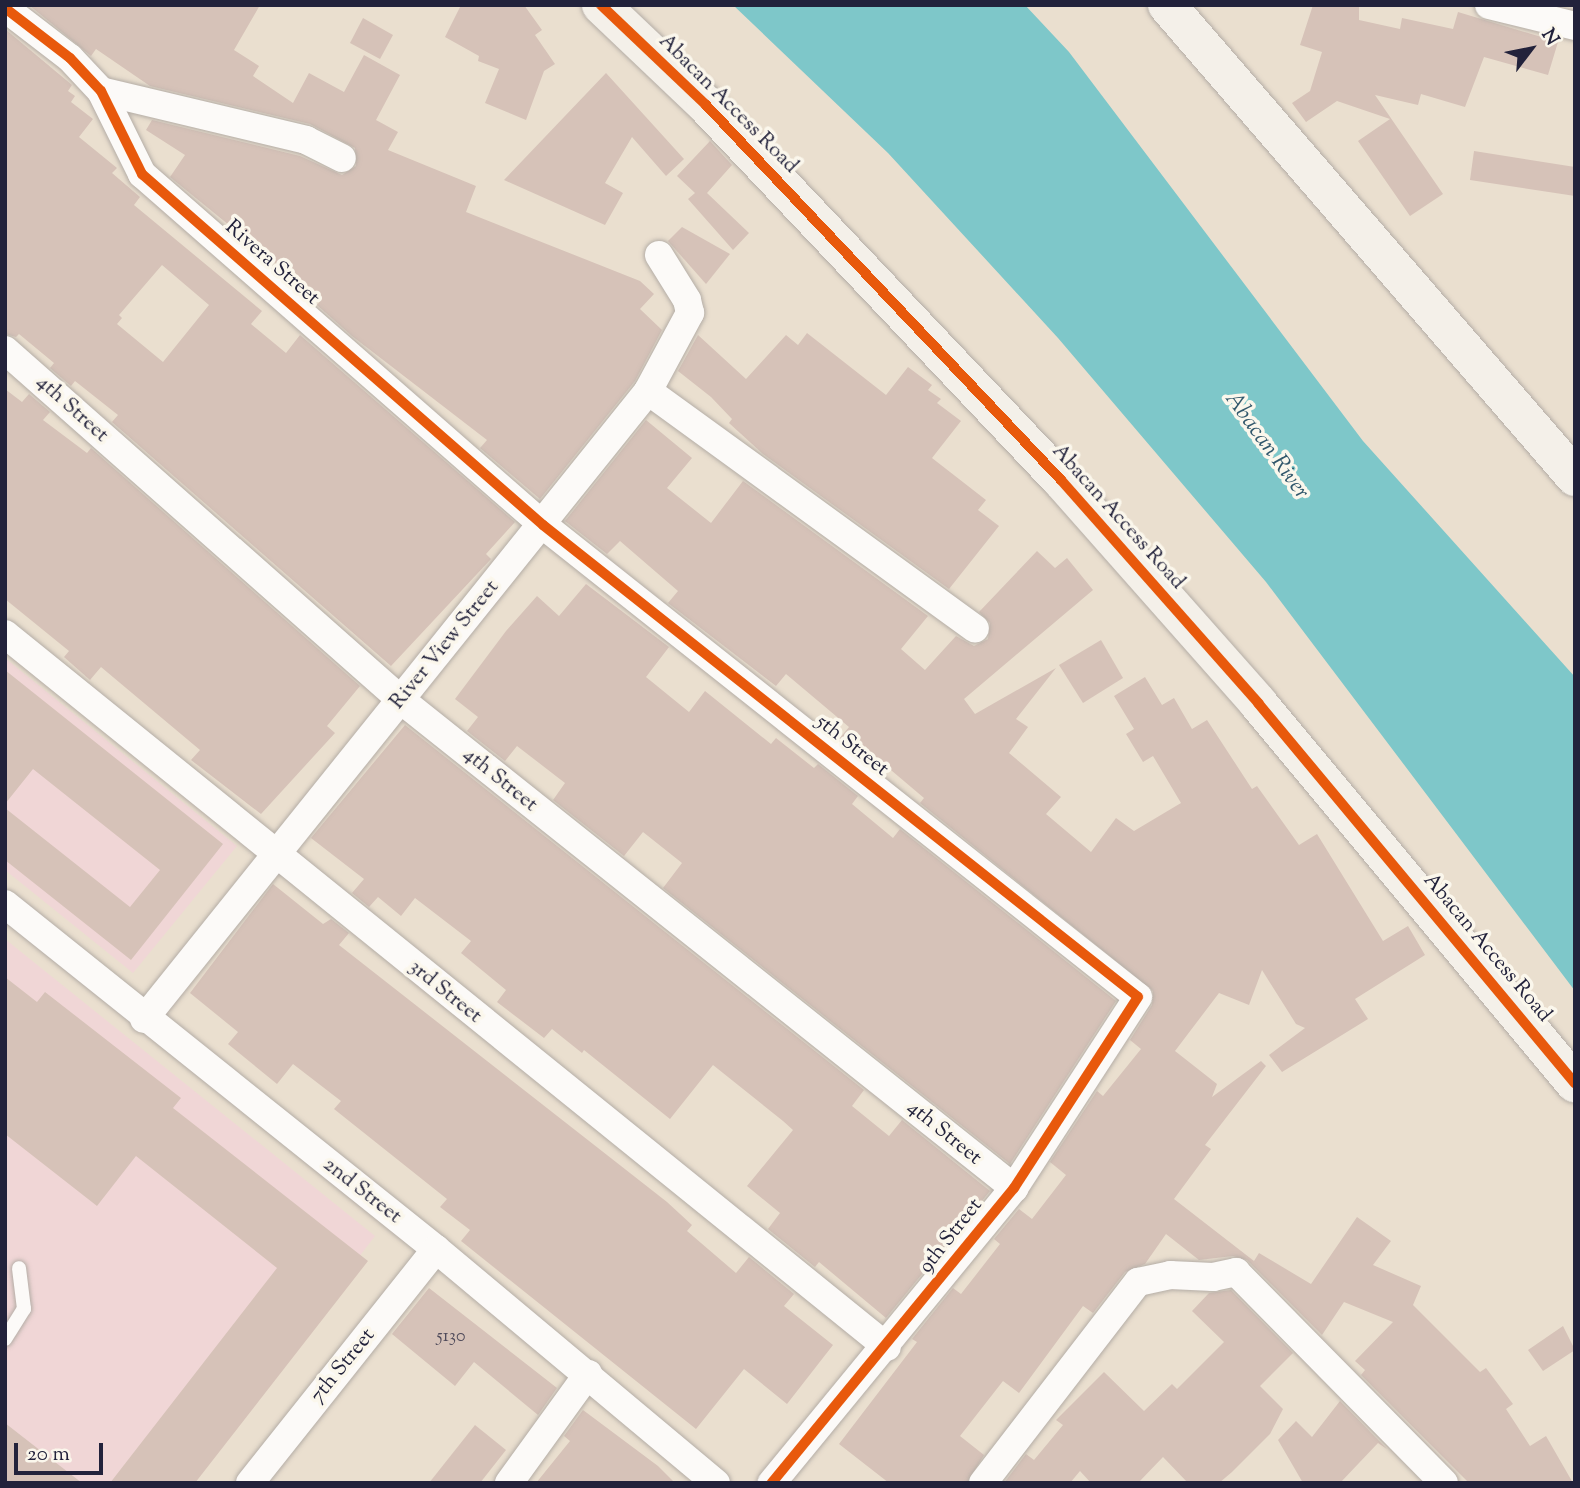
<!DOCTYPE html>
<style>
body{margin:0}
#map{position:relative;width:1580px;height:1488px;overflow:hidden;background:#eadfcf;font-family:"Sorts Mill Goudy",serif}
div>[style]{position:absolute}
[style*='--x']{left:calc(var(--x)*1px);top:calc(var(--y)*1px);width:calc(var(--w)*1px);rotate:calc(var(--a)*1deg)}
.built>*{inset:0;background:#f0d6d6}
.water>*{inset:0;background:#7ec7c9}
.building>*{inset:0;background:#d6c2b8}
.roads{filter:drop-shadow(0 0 2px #b4ada6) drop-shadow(0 0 2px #b4ada6)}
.lane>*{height:14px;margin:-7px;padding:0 7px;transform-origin:7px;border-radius:7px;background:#fcfaf8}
.street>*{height:28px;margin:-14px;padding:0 14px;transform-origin:14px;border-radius:14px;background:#fcfaf8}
.secondary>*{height:38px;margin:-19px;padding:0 19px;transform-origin:19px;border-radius:19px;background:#f4f0e9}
.cycleway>*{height:10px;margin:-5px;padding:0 5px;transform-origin:5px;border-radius:5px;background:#e8590c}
span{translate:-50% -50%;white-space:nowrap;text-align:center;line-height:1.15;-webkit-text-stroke:7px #fbf7ec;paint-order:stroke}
.number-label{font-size:18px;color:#4f4a5a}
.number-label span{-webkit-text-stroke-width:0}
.street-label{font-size:21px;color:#22223b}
.water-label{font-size:23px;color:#32586c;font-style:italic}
.frame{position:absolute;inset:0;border:7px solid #22223b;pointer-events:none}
.north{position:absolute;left:1496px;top:14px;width:70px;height:70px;-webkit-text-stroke:5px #fbf7ec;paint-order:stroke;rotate:58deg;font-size:19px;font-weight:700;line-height:28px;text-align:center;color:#22223b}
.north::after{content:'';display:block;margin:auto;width:24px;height:32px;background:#22223b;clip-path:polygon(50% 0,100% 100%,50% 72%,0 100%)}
.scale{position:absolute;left:14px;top:1443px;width:89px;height:32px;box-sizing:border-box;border:4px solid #22223b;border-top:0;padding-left:9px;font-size:21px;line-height:24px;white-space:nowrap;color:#22223b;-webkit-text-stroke:5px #fbf7ec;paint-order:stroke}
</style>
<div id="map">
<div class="built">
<div style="clip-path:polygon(5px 658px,237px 846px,133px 973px,5px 870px)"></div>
<div style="clip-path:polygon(5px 939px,375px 1236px,185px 1483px,5px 1483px)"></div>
</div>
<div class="water">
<div style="clip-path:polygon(733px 5px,1025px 5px,1069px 52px,1363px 441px,1575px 677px,1575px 991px,1266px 582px,1058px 338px,888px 153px)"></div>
</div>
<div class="building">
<div style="clip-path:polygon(29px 5px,260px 5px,234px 50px,259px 66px,253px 76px,293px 103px,309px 73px,344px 92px,364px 55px,400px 75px,376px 120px,398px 132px,388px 150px,476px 186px,466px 212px,640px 281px,654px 294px,640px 309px,662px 330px,635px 381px,540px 499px,480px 448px,487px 440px,352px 336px,317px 305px,321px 300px,170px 177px,185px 155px,146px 130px,152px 120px,300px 156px,342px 175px,356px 166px,355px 148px,310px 124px,150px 86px,96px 49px,91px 56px)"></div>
<div style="clip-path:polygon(461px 5px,524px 5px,542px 30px,535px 35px,555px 64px,544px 71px,526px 120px,485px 103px,499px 69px,478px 61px,479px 56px,445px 37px)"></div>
<div style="clip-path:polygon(1313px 5px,1359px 5px,1359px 20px,1400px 29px,1402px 18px,1453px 29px,1458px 12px,1558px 42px,1548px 75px,1484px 57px,1465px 107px,1421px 94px,1418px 105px,1375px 95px,1443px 194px,1410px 216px,1358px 141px,1390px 119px,1337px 101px,1306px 122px,1292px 103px,1310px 91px,1322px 52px,1300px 45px)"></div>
<div style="clip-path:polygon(363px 18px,393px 35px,380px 59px,350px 43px)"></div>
<div style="clip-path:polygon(evenodd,5px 29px,72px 85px,68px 91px,75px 96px,71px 102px,93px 119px,79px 137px,117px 168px,112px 173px,140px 197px,134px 205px,262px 311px,251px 324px,286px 353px,300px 335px,515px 522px,486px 554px,491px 559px,391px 666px,112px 422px,118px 415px,75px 381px,71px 386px,50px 368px,54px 363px,19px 334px,16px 337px,5px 334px,5px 29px,162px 265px,209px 305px,163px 362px,117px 324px,122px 318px,119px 315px,162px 265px)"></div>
<div style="clip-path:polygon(606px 73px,684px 159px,666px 176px,632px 137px,605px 183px,623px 193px,605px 225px,504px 180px)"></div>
<div style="clip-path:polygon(710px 141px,732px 165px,707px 193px,749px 233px,733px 250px,688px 199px,695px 193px,677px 176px)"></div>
<div style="clip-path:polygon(1474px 151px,1575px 167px,1575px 196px,1470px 180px)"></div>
<div style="clip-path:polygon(682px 227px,730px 254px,706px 284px,668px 241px)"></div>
<div style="clip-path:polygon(807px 333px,886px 395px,908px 367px,932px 385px,928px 390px,941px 399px,937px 403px,961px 421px,932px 458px,986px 500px,978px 510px,999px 526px,949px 589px,763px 454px,729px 423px,732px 419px,711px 397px,678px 371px,698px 335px,746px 379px,786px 335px,798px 345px)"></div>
<div style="clip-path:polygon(5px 389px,22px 402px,29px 394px,50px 412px,43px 420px,87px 453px,91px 448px,360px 686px,327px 726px,335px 733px,261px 814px,191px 760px,200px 750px,101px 667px,90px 680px,64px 657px,69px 651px,5px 599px)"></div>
<div style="clip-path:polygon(646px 420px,692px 458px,667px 488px,711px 523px,743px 481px,928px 616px,901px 649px,925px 670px,956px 636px,974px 646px,988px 639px,990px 623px,979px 612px,1037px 551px,1055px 568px,1067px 558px,1093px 590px,964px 699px,975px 714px,1056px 668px,1016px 719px,1028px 727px,1009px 753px,1061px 797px,1046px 814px,1091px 852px,1116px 818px,1134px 831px,1181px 803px,1153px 756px,1143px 762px,1126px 734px,1134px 729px,1114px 696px,1145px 677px,1162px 705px,1174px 698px,1192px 729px,1207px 720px,1252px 789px,1257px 786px,1299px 845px,1317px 834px,1383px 941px,1408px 926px,1425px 955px,1355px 999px,1368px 1019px,1282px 1072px,1269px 1055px,1305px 1028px,1296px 1024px,1262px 970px,1249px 1005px,1219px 993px,1175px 1051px,1217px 1084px,1212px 1097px,1261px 1061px,1266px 1066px,1205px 1145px,1211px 1149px,1174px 1199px,1254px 1261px,1259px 1253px,1311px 1284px,1357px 1217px,1391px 1241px,1373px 1265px,1421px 1286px,1413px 1305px,1480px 1372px,1486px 1368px,1513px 1404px,1506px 1409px,1530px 1446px,1546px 1436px,1573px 1483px,1469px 1483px,1361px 1375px,1365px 1370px,1355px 1361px,1393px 1322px,1344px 1302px,1322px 1335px,1247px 1260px,1233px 1256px,1199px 1260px,1166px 1234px,1145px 1264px,1125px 1272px,1093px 1313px,1083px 1306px,1019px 1393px,1003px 1381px,960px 1436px,984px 1455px,967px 1483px,889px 1483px,839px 1444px,917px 1342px,912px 1339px,953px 1288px,961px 1294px,1000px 1244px,994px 1239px,1019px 1209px,1032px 1219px,1066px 1175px,1050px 1162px,1097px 1091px,1103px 1096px,1141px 1049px,1130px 1040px,1152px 1005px,1153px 991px,920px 803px,924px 798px,885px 765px,880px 771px,839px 739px,849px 727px,786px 674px,776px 686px,668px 603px,678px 591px,620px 541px,607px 554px,565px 521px)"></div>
<div style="clip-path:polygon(586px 584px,669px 647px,646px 677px,689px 712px,705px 691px,771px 744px,776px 738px,814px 768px,818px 764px,858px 796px,852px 804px,893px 838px,900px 829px,1116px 1001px,1010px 1164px,663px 888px,682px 863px,643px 832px,624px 856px,553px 800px,565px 783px,517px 746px,505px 761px,467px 731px,478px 717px,455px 699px,506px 631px,537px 596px,559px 616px)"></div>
<div style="clip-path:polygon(1101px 640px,1123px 678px,1083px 703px,1059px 665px)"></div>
<div style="clip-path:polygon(5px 670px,223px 844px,131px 960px,5px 860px,5px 808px,130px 907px,160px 870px,33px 769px,5px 804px)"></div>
<div style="clip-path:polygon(405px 725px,864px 1090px,852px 1106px,889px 1136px,902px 1120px,990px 1191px,886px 1318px,819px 1262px,815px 1267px,768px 1229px,780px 1213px,747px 1186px,793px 1130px,783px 1121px,713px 1065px,670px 1119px,584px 1050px,582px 1053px,552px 1029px,544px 1038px,497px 1002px,506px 990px,461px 953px,471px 941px,415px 898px,401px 916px,378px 897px,369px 907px,352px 893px,364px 879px,311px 838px)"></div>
<div style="clip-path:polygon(273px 884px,323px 924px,331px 919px,349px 933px,339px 945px,667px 1202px,692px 1225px,687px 1231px,736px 1273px,749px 1257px,794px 1294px,784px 1306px,833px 1345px,787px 1404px,744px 1369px,696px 1429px,461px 1241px,470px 1230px,440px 1207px,447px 1199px,334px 1109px,341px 1101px,293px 1064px,277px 1084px,228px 1044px,238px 1032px,190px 993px)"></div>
<div style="clip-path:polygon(5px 977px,37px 1002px,45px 992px,181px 1098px,173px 1108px,368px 1261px,195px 1483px,110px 1483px,277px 1268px,136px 1156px,97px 1206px,5px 1134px)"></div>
<div style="clip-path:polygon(429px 1288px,557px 1388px,538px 1415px,474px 1362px,455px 1386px,392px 1334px)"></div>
<div style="clip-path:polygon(1231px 1290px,1293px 1353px,1260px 1386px,1283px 1409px,1270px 1434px,1232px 1472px,1219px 1483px,1188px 1483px,1163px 1457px,1138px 1483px,1091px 1483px,1080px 1471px,1070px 1483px,1004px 1483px,1026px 1454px,1034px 1460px,1063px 1425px,1056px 1420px,1104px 1372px,1144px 1411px,1172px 1384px,1177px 1389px,1224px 1342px,1192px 1311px,1209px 1293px)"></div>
<div style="clip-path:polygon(1563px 1326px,1575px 1350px,1543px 1371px,1528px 1350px)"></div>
<div style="clip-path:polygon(1340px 1401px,1387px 1449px,1378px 1443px,1340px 1483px,1303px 1483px,1278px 1440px,1296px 1421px,1312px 1437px)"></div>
<div style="clip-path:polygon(583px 1410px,658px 1466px,675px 1483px,536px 1483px,570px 1441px,564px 1436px)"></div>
<div style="clip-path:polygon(5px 1423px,82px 1483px,5px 1483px)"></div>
<div style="clip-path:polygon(475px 1425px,506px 1450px,480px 1483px,429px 1483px)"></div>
</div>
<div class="roads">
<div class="lane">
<div style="--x:5;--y:1339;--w:36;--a:-58"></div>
<div style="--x:24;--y:1309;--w:41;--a:-97"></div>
</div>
<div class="street">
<div style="--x:1489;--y:5;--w:89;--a:13.7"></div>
<div style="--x:5;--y:8;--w:82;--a:37.6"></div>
<div style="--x:70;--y:58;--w:45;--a:46.8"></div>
<div style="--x:101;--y:91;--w:93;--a:63.7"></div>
<div style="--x:142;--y:174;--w:533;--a:41.2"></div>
<div style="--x:543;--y:525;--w:759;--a:38.42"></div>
<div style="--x:1138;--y:997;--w:228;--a:123"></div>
<div style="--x:1014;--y:1188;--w:382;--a:129.4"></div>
<div style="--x:101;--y:91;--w:211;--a:13.4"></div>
<div style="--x:306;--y:140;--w:40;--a:26.6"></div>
<div style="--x:5;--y:350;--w:529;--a:41.47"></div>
<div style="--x:401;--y:700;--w:784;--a:38.52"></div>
<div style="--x:648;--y:391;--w:404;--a:36"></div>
<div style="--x:5;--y:634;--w:1134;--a:38.95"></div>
<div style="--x:5;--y:904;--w:552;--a:38.68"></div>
<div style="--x:436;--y:1249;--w:365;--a:39.9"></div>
<div style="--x:144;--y:1019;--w:805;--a:-51.25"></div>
<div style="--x:648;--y:391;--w:89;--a:-61.7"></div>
<div style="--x:690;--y:313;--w:13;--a:-103"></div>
<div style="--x:687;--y:300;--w:53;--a:-121.9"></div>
<div style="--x:250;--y:1483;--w:299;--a:-51.5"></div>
<div style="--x:509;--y:1483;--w:135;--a:-54.1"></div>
<div style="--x:983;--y:1483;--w:254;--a:-52.4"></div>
<div style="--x:1138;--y:1282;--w:33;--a:-12"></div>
<div style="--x:1170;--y:1275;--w:43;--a:2.7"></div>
<div style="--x:1213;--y:1277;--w:24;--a:-12"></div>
<div style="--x:1236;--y:1272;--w:296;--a:45.4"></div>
</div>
<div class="secondary">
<div style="--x:601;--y:5;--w:145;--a:43.6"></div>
<div style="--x:706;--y:105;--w:516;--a:46.57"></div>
<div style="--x:1061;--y:480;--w:298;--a:48.5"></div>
<div style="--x:1258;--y:703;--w:495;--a:50.2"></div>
<div style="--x:1167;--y:5;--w:624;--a:49.16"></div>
</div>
</div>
<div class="cycleway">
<div style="--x:601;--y:5;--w:145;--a:43.6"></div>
<div style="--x:706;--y:105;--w:516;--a:46.57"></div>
<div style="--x:1061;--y:480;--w:298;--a:48.5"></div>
<div style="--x:1258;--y:703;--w:495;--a:50.2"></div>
<div style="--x:5;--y:8;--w:82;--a:37.6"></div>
<div style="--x:70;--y:58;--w:45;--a:46.8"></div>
<div style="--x:101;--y:91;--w:93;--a:63.7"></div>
<div style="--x:142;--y:174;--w:533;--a:41.2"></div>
<div style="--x:543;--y:525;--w:759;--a:38.42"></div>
<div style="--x:1138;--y:997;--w:228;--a:123"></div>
<div style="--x:1014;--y:1188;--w:382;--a:129.4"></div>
</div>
<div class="number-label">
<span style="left:451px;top:1337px">5130</span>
</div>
<div class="street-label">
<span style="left:728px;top:104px;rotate:45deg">Abacan Access Road</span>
<span style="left:272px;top:263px;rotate:41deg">Rivera Street</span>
<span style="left:72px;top:409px;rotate:42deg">4th Street</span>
<span style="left:1118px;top:517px;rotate:48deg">Abacan Access Road</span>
<span style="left:445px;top:645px;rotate:-51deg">River View Street</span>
<span style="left:852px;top:746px;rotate:38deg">5th Street</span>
<span style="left:500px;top:780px;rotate:39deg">4th Street</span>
<span style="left:1487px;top:948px;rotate:50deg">Abacan Access Road</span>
<span style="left:445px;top:992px;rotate:39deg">3rd Street</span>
<span style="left:944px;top:1133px;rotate:39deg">4th Street</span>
<span style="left:362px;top:1191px;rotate:38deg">2nd Street</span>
<span style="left:951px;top:1236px;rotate:-52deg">9th Street</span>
<span style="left:343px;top:1366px;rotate:-51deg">7th Street</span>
</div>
<div class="water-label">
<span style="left:1266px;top:446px;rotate:54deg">Abacan River</span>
</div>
<div class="frame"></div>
<div class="north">N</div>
<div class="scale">20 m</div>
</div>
